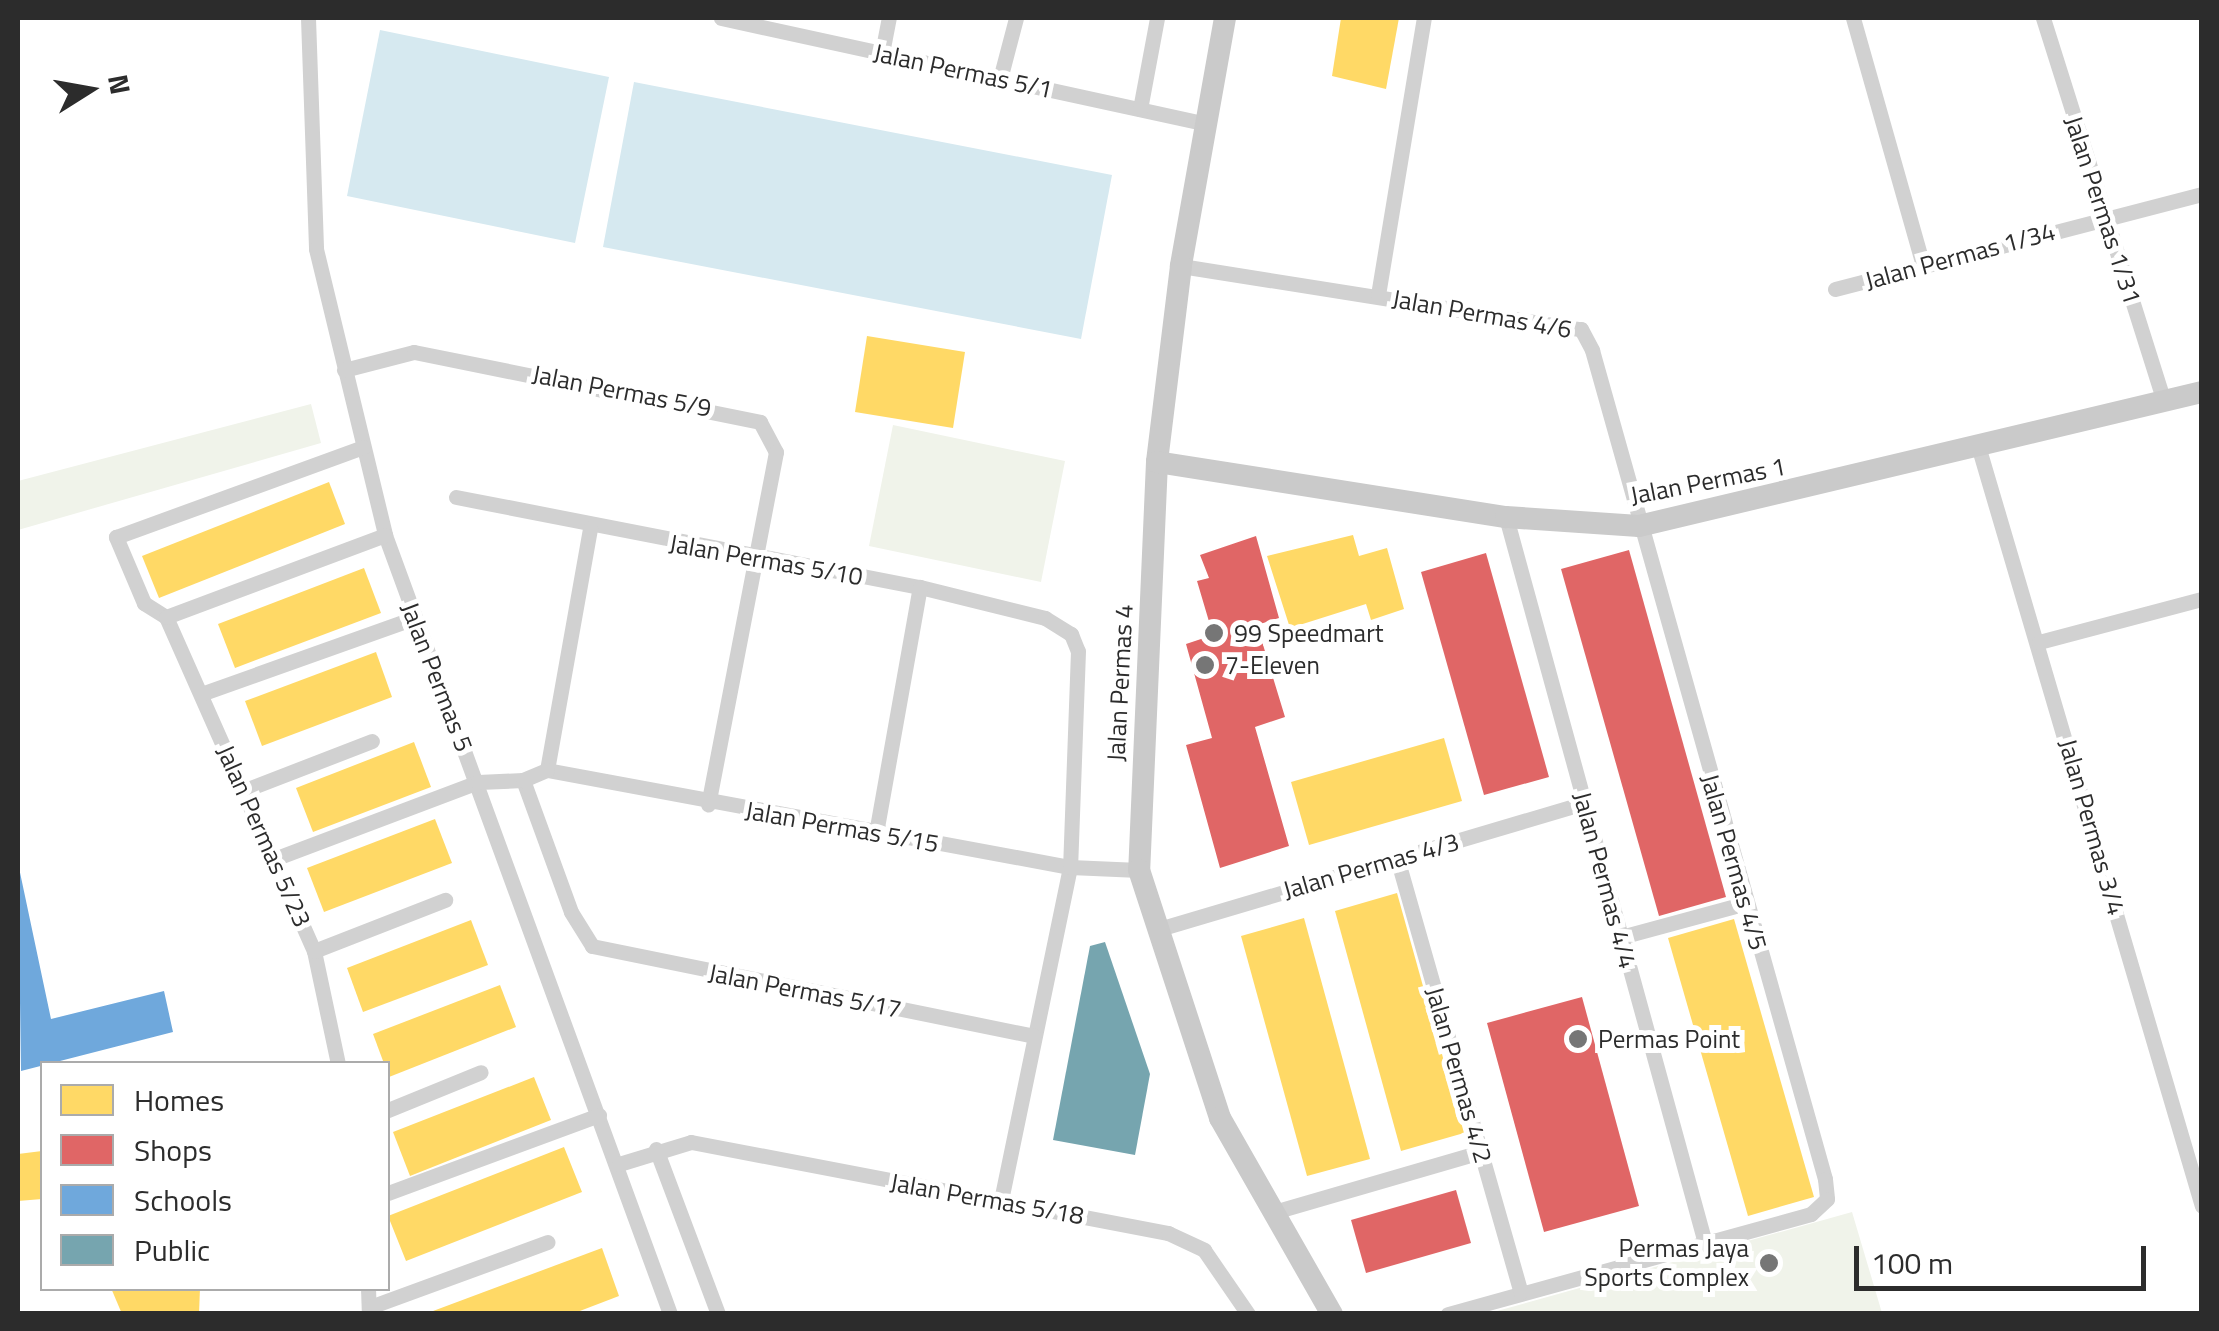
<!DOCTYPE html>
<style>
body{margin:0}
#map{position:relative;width:2219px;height:1331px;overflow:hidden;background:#fff;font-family:"Titillium Web",sans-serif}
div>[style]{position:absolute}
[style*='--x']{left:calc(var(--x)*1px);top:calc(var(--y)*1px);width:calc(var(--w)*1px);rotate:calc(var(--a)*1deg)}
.green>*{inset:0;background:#f0f3ea}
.water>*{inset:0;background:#d6e9f0}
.homes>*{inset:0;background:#ffd966}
.shops>*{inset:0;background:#e06666}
.schools>*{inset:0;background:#6fa8dc}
.public>*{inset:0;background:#76a5af}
.street>*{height:15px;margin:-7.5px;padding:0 7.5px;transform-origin:7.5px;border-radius:7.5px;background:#d1d1d1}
.secondary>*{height:22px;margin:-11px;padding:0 11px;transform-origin:11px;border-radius:11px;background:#cacaca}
.dots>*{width:28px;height:28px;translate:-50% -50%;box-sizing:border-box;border:5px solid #fff;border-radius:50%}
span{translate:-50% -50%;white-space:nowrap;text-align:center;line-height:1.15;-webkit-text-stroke:10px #fff;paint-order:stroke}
.street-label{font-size:25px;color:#2c2c2c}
.poi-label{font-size:25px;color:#2c2c2c}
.left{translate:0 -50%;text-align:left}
.right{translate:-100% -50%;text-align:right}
.frame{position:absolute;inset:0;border:20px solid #2c2c2c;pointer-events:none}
.legend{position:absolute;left:40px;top:1061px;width:350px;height:230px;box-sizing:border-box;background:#fff;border:2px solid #ababab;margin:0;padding:12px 18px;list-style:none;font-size:30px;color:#2c2c2c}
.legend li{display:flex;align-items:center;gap:20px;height:50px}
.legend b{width:50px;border:2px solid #ababab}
.north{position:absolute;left:40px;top:40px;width:100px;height:100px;-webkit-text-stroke:8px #fff;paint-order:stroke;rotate:79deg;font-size:28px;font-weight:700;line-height:40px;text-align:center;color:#2c2c2c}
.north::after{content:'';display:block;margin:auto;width:35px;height:45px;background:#2c2c2c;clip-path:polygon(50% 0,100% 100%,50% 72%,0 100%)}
.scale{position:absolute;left:1854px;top:1246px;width:292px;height:45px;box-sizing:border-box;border:5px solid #2c2c2c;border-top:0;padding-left:12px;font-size:30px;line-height:35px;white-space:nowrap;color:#2c2c2c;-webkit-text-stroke:8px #fff;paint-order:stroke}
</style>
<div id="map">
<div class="green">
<div style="clip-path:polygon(311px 404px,321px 443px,18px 530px,18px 481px)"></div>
<div style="clip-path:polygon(893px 425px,1065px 461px,1041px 582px,869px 546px)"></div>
<div style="clip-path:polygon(1852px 1212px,1882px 1313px,1490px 1313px)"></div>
</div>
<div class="water">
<div style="clip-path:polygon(380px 30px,609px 77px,575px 243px,347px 196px)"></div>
<div style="clip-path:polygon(634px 82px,1112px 175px,1081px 339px,603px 247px)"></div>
</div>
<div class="homes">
<div style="clip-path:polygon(1341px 18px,1399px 18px,1386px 89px,1332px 76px)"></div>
<div style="clip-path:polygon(867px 336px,965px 352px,953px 428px,855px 412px)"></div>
<div style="clip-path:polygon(329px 482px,345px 524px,159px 598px,142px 556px)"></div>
<div style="clip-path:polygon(1353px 535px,1359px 556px,1387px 548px,1404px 609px,1371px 620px,1366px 604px,1290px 628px,1267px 556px)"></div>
<div style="clip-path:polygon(364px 568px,381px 613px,235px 668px,218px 624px)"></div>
<div style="clip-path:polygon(376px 652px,392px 697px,262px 746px,245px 701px)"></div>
<div style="clip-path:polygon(1444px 738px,1462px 801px,1309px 845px,1291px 782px)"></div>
<div style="clip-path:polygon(414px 742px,431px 787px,313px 832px,296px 788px)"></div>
<div style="clip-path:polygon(435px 819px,452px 863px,324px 912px,307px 868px)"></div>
<div style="clip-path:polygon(1397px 893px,1464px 1133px,1401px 1151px,1335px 911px)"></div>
<div style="clip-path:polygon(1304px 918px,1370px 1159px,1307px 1176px,1241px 936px)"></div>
<div style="clip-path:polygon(1734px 919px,1814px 1197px,1748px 1216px,1668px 938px)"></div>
<div style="clip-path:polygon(471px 920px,488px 965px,363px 1012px,347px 968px)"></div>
<div style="clip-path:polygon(500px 985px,516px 1027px,389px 1077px,373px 1034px)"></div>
<div style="clip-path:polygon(534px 1077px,551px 1120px,410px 1176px,393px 1132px)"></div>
<div style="clip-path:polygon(564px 1147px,582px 1192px,406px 1261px,388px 1216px)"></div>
<div style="clip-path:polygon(42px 1151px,42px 1199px,18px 1201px,18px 1154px)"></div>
<div style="clip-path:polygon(602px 1248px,619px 1296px,572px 1314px,425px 1314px)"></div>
<div style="clip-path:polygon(111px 1288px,200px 1288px,199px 1314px,122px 1314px)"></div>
</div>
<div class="shops">
<div style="clip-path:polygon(1256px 536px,1279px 618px,1257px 625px,1285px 717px,1255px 727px,1289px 846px,1220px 868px,1186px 745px,1212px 738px,1186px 644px,1213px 635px,1197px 581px,1209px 578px,1200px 555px)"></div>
<div style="clip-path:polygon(1629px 550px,1726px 897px,1659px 916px,1561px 569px)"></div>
<div style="clip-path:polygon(1486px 553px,1549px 777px,1484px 795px,1421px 572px)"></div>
<div style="clip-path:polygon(1582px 997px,1639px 1206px,1544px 1232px,1487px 1023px)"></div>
<div style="clip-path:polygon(1456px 1190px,1471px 1243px,1366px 1273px,1351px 1220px)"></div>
</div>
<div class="schools">
<div style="clip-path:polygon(18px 863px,51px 1019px,164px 991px,173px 1032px,21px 1071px)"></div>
</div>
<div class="public">
<div style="clip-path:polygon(1105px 942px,1150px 1074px,1135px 1155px,1053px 1140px,1090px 946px)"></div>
</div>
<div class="street">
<div style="--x:308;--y:18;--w:231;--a:88"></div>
<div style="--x:316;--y:249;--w:294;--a:76.4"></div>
<div style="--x:385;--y:535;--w:829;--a:69.9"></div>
<div style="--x:721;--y:18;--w:494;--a:12.3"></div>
<div style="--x:1853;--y:18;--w:254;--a:74.2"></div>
<div style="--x:2043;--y:18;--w:403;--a:72.5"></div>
<div style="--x:882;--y:53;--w:36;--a:-79"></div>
<div style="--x:1000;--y:79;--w:63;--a:-75.3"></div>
<div style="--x:1140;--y:109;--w:93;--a:-79.4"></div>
<div style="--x:1181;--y:266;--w:405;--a:9"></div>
<div style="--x:1581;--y:329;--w:24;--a:62"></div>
<div style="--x:1592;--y:350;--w:861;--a:74.3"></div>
<div style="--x:1825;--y:1179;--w:20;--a:84"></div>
<div style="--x:1827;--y:1199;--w:22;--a:137"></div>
<div style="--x:1811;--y:1214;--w:377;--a:164.6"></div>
<div style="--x:1835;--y:289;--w:379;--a:-14.5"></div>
<div style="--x:1378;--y:295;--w:281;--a:-80.6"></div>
<div style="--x:344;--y:370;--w:72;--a:-14.4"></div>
<div style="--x:414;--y:352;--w:353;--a:11.4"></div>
<div style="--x:760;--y:422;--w:34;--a:62"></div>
<div style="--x:776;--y:452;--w:359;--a:100.9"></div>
<div style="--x:1979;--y:449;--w:789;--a:73.59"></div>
<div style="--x:456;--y:497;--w:473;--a:11"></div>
<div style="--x:920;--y:587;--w:129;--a:13.9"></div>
<div style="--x:1045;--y:618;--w:31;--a:32"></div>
<div style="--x:1071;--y:634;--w:18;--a:68"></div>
<div style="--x:1078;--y:651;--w:216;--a:92.1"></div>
<div style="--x:1070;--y:867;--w:341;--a:101.7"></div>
<div style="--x:1506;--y:517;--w:753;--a:74.67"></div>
<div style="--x:166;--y:617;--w:365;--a:66.1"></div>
<div style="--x:314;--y:951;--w:116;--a:78"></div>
<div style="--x:166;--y:617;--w:26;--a:-148"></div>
<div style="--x:144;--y:603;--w:72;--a:-113"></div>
<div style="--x:116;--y:537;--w:263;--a:-20"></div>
<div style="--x:166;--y:617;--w:234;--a:-20.5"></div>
<div style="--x:2039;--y:642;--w:169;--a:-14.8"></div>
<div style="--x:201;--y:694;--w:226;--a:-19.6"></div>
<div style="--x:547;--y:770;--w:532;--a:10.51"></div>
<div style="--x:1070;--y:867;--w:69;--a:2.5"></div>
<div style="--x:547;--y:770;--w:246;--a:-79.9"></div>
<div style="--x:523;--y:780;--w:140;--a:70"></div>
<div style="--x:571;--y:912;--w:40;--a:58"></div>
<div style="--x:592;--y:946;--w:451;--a:11.5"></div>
<div style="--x:245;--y:790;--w:136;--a:-21.1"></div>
<div style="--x:876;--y:833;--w:250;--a:-79.9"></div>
<div style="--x:1397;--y:858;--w:451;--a:74.1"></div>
<div style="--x:274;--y:859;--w:218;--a:-20.7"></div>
<div style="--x:478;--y:782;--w:45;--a:-2.5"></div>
<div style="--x:523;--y:780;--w:26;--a:-23"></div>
<div style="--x:1159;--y:929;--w:443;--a:-16.5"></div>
<div style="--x:1621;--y:937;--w:130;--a:-15.2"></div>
<div style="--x:314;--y:951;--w:141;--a:-21.3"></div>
<div style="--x:388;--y:1110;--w:100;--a:-22.2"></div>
<div style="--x:656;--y:1149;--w:176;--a:69.4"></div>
<div style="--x:619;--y:1164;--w:75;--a:-17"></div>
<div style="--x:691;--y:1142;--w:486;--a:10.8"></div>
<div style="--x:1168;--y:1233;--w:40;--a:25"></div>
<div style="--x:1204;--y:1250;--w:78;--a:55.5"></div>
<div style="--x:388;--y:1193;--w:225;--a:-20.3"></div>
<div style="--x:1274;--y:1212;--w:216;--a:-16.2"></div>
<div style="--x:368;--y:1288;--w:26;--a:88"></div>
<div style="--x:370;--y:1307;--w:189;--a:-20.1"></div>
</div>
<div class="secondary">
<div style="--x:1225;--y:18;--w:252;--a:100.1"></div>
<div style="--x:1181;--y:266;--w:197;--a:97"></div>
<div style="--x:1157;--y:462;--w:408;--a:92.5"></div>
<div style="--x:1139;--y:870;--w:261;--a:71.9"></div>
<div style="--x:1220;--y:1118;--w:226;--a:60.3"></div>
<div style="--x:1157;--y:462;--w:353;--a:9"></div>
<div style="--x:1506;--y:517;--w:133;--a:3.9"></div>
<div style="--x:1639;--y:526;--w:579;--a:-13.39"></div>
</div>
<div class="dots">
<div style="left:1214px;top:633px;background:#767676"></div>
<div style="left:1205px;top:665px;background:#767676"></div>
<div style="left:1578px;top:1039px;background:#767676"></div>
<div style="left:1769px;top:1263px;background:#767676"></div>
</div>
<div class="street-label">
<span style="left:963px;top:71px;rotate:12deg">Jalan Permas 5/1</span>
<span style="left:2103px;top:210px;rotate:72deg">Jalan Permas 1/31</span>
<span style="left:1960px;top:256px;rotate:-15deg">Jalan Permas 1/34</span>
<span style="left:1482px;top:314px;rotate:10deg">Jalan Permas 4/6</span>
<span style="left:622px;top:391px;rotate:11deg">Jalan Permas 5/9</span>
<span style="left:1708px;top:481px;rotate:-11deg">Jalan Permas 1</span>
<span style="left:766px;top:560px;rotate:10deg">Jalan Permas 5/10</span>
<span style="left:437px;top:677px;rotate:69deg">Jalan Permas 5</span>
<span style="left:1120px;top:683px;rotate:-87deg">Jalan Permas 4</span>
<span style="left:842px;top:827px;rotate:10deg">Jalan Permas 5/15</span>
<span style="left:2092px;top:827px;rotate:74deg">Jalan Permas 3/4</span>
<span style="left:264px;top:836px;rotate:66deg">Jalan Permas 5/23</span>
<span style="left:1734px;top:862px;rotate:74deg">Jalan Permas 4/5</span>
<span style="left:1371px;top:866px;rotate:-16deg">Jalan Permas 4/3</span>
<span style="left:1605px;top:880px;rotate:75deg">Jalan Permas 4/4</span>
<span style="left:805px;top:991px;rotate:11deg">Jalan Permas 5/17</span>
<span style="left:1459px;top:1075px;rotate:74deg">Jalan Permas 4/2</span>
<span style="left:987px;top:1199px;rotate:10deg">Jalan Permas 5/18</span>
</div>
<div class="poi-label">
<span class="left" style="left:1234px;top:633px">99 Speedmart</span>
<span class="left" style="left:1225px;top:665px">7-Eleven</span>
<span class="left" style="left:1598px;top:1039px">Permas Point</span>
<span class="right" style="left:1749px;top:1263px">Permas Jaya<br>Sports Complex</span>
</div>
<div class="frame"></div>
<ul class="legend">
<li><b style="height:28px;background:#ffd966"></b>Homes</li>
<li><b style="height:28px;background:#e06666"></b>Shops</li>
<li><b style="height:28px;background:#6fa8dc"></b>Schools</li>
<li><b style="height:28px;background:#76a5af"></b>Public</li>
</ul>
<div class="north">N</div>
<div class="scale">100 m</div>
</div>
